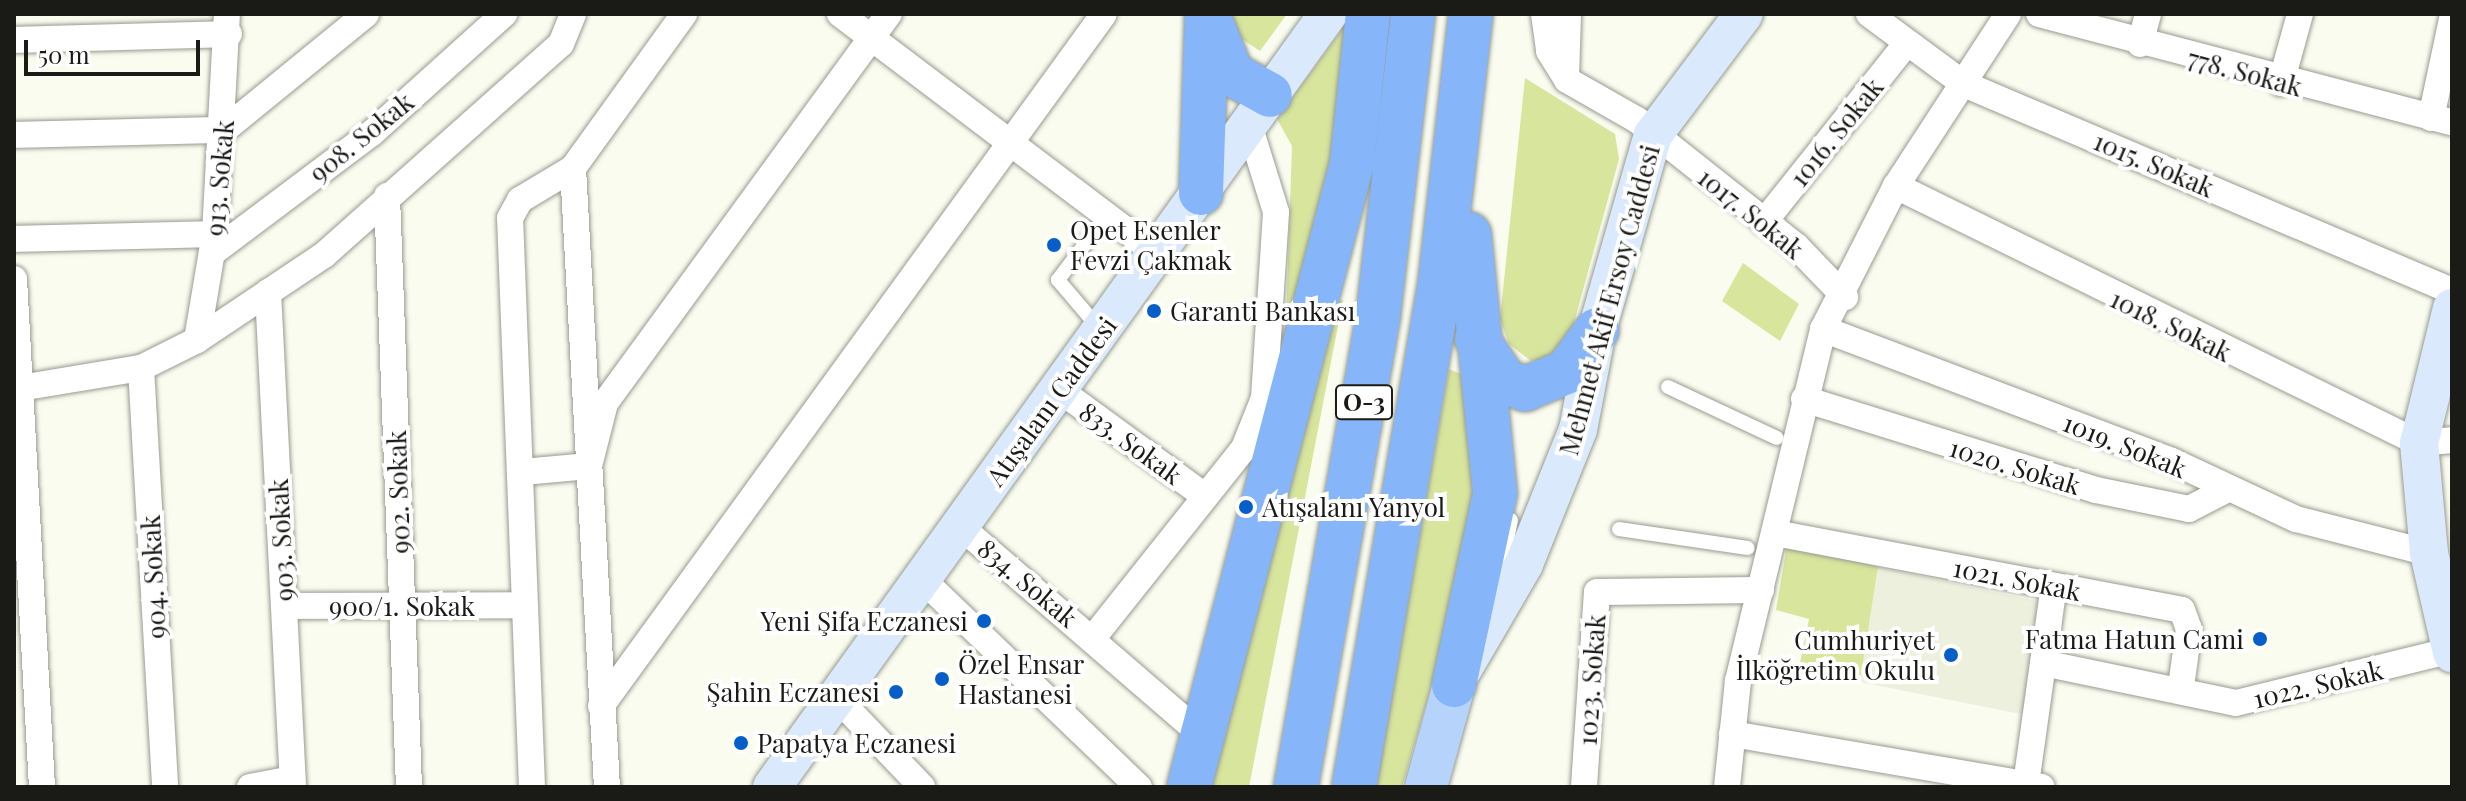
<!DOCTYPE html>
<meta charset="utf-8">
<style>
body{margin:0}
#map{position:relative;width:2466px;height:801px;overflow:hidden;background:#f9fcef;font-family:"Playfair Display",serif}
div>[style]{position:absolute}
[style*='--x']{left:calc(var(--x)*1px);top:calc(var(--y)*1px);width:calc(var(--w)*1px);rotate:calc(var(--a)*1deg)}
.built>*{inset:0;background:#ecf0dd}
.green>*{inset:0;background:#d7e59d}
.roads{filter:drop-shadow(0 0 2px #989b90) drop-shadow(0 0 2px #989b90)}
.lane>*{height:14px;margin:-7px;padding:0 7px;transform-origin:7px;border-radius:7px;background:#fff}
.street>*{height:26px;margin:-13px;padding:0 13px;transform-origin:13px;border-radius:13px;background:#fff}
.secondary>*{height:38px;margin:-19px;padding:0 19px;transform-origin:19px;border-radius:19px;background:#dbe9fd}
.primary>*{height:42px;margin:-21px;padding:0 21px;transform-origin:21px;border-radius:21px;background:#b6d3fb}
.highway>*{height:44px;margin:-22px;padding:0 22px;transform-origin:22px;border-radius:22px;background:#86b5f9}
.dots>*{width:22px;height:22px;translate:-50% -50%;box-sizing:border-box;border:4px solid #fff;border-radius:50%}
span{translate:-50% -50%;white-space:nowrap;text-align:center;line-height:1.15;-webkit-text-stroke:8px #fff;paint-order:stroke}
.shield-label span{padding:2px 6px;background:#fff;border:2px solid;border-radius:6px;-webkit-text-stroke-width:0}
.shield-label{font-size:24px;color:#1a1b17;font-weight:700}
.street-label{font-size:26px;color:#1a1b17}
.poi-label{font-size:26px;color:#1a1b17}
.left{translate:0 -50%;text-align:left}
.right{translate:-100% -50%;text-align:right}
.frame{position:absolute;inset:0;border:16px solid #1a1b17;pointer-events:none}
.scale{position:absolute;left:24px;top:40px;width:176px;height:36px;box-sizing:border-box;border:4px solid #1a1b17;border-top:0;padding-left:10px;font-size:24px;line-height:28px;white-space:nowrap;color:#1a1b17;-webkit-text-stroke:6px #fff;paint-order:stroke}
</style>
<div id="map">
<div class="built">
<div style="clip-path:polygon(1878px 567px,2041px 602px,2026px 715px,1860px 682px)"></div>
</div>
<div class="green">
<div style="clip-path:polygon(1224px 14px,1287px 14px,1260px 51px,1231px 32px)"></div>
<div style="clip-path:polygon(1350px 19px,1334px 150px,1285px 351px,1292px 146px,1277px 119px)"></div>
<div style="clip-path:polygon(1525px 78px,1615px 134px,1619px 159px,1570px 337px,1552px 358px,1531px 361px,1509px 344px,1500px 319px)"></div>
<div style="clip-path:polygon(1743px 263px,1799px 304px,1780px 341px,1722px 301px)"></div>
<div style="clip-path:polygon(1343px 300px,1249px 787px,1199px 787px,1325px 302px)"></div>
<div style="clip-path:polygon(1449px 369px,1470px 378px,1484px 502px,1402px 787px,1376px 787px)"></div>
<div style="clip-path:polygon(1787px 545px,1878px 567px,1860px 682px,1799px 668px,1809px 619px,1776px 610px)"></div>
</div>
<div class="roads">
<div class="lane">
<div style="--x:1098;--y:327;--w:62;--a:-130.4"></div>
<div style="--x:1058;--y:280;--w:76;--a:-53"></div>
<div style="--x:1668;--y:387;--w:120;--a:25.1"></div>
<div style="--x:1619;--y:529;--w:130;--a:8.4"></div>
<div style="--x:1499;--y:578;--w:59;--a:-78.3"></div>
</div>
<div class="street">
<div style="--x:840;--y:14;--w:398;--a:37.1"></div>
<div style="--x:1544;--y:14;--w:37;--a:82"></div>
<div style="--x:1549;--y:51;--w:34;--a:58"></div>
<div style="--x:1567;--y:80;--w:81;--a:29.7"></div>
<div style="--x:1637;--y:120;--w:203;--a:38.4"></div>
<div style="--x:1796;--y:246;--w:71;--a:46.1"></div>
<div style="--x:1869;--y:14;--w:118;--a:36.4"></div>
<div style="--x:1964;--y:84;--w:530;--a:22.99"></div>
<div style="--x:2039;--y:14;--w:427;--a:14.7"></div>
<div style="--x:14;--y:40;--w:215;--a:-1.6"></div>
<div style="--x:2140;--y:44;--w:31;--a:-75"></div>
<div style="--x:1566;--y:78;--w:64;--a:-88.2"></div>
<div style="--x:2281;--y:83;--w:72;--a:-74.6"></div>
<div style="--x:2431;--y:118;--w:101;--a:-78"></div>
<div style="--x:14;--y:135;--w:210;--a:-1.4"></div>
<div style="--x:224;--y:130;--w:183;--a:-39.2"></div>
<div style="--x:573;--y:168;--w:620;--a:86.86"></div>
<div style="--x:1896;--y:186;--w:583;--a:26.17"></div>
<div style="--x:2419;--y:443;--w:33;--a:-5"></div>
<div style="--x:387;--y:196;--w:591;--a:87.87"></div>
<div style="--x:1764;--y:222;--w:229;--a:-51.4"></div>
<div style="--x:14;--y:239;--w:201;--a:-1.4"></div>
<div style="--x:212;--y:253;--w:200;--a:-36.9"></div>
<div style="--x:372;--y:133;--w:178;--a:-42"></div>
<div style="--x:14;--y:279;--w:509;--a:86.85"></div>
<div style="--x:268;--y:292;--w:496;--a:87.1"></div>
<div style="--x:1823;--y:329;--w:373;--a:20.7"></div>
<div style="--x:2172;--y:461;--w:137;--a:25.1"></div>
<div style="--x:2296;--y:519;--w:137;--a:14.3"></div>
<div style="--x:197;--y:340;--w:108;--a:-80.4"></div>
<div style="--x:215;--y:234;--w:220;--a:-86.9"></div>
<div style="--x:141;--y:368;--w:420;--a:86.7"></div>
<div style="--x:14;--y:389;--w:129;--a:-9.4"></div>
<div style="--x:141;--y:368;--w:63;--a:-26.6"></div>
<div style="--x:197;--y:340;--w:153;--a:-33.8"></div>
<div style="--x:324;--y:255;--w:317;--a:-41.7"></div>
<div style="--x:561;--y:44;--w:32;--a:-68"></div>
<div style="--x:1058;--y:389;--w:182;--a:36.1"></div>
<div style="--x:1804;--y:399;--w:306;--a:17.3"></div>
<div style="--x:2096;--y:490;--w:95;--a:11.5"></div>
<div style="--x:2189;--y:509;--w:42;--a:-27.2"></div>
<div style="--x:523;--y:472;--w:66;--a:-5.2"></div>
<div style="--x:589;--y:466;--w:65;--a:-75.7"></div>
<div style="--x:605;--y:403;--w:482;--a:-53.9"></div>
<div style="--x:961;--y:527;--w:318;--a:40.8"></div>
<div style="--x:1775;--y:533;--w:414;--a:10.7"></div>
<div style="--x:2182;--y:610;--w:20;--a:70"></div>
<div style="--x:2189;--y:629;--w:59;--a:97.9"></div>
<div style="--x:924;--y:581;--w:298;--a:43.8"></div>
<div style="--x:284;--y:606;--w:236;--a:-0.2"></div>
<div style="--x:1093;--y:638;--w:243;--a:-51.5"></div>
<div style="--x:1244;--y:448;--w:54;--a:-68.2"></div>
<div style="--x:1264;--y:398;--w:186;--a:-86.3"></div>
<div style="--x:1276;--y:212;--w:91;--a:-107.2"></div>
<div style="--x:2043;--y:663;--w:197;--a:11.7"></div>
<div style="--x:2236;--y:703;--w:221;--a:-13.8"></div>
<div style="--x:838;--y:699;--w:122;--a:46.3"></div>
<div style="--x:601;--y:706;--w:855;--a:-53.99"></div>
<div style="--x:1732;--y:734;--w:314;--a:9.7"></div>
<div style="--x:2026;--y:784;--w:200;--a:-82"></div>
<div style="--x:250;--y:787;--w:43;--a:-10.8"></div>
<div style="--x:532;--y:787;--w:569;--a:-92.21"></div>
<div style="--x:510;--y:218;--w:21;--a:-61"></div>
<div style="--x:520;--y:200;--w:62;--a:-31.1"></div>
<div style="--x:573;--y:168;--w:190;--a:-54.2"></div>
<div style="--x:1584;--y:787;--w:195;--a:-86.2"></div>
<div style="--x:1597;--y:592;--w:164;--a:-0.7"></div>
<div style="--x:1727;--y:787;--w:107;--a:-84.1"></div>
<div style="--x:1738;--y:681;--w:362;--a:-76.4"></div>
<div style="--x:1823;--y:329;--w:161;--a:-63"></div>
<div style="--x:1896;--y:186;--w:205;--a:-56.9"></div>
</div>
<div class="secondary">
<div style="--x:2452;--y:308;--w:139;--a:103.7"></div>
<div style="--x:2419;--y:443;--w:110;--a:84.8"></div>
<div style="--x:2429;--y:553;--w:103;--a:77"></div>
<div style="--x:1463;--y:669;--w:121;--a:-59.8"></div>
<div style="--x:1524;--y:564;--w:144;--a:-68.1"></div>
<div style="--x:1578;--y:430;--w:102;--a:-79.2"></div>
<div style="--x:1597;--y:330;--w:203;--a:-74"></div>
<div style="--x:1653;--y:135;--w:151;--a:-53.1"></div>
<div style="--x:772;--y:787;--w:952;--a:-54.27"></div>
</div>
<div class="primary">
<div style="--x:1426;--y:787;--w:106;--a:-74.6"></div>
</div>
<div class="highway">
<div style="--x:1210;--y:20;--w:58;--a:67.8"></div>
<div style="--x:1232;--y:74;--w:43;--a:28.9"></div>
<div style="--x:1201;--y:193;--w:179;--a:-88.1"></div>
<div style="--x:1477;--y:339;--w:50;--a:56.3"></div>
<div style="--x:1505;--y:381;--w:22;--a:22"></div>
<div style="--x:1525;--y:389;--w:44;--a:-22.5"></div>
<div style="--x:1566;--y:372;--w:52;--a:-53.6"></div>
<div style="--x:1454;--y:685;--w:196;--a:-77.9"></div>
<div style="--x:1495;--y:493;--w:260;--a:-95.7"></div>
<div style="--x:1189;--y:787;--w:645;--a:-75.36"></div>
<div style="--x:1352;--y:163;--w:150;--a:-83.9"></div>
<div style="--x:1296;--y:787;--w:477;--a:-80.1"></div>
<div style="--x:1378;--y:317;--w:305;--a:-83.4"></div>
<div style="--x:1354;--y:787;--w:510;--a:-80.3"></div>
<div style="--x:1440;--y:284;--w:272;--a:-83.5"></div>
</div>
</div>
<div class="dots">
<div style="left:1054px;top:245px;background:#065fc8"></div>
<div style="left:1154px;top:311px;background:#065fc8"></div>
<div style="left:1246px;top:507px;background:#065fc8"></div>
<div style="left:984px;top:621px;background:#065fc8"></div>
<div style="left:2260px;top:639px;background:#065fc8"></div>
<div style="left:1951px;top:655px;background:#065fc8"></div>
<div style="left:942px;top:679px;background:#065fc8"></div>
<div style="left:896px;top:692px;background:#065fc8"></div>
<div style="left:741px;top:743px;background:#065fc8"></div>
</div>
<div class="shield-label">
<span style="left:1364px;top:402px">O-3</span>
</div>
<div class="street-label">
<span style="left:2245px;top:72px;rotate:15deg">778. Sokak</span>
<span style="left:1836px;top:132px;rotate:-51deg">1016. Sokak</span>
<span style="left:361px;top:137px;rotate:-39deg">908. Sokak</span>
<span style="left:2154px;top:164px;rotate:23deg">1015. Sokak</span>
<span style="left:219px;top:178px;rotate:-85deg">913. Sokak</span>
<span style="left:1751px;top:213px;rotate:39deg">1017. Sokak</span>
<span style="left:1609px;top:300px;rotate:-75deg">Mehmet Akif Ersoy Caddesi</span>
<span style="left:2171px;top:325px;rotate:26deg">1018. Sokak</span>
<span style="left:1051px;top:401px;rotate:-54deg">Atışalanı Caddesi</span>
<span style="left:1131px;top:443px;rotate:36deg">833. Sokak</span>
<span style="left:2125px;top:445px;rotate:22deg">1019. Sokak</span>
<span style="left:2015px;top:466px;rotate:17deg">1020. Sokak</span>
<span style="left:398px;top:492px;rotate:-92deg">902. Sokak</span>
<span style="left:281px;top:540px;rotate:-93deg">903. Sokak</span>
<span style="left:153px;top:577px;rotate:-93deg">904. Sokak</span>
<span style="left:2017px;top:579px;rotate:11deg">1021. Sokak</span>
<span style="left:1028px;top:583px;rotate:40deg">834. Sokak</span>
<span style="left:402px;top:606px">900/1. Sokak</span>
<span style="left:1591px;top:680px;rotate:-86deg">1023. Sokak</span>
<span style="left:2318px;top:684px;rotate:-13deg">1022. Sokak</span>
</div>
<div class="poi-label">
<span class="left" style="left:1070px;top:245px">Opet Esenler<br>Fevzi Çakmak</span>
<span class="left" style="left:1170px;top:311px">Garanti Bankası</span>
<span class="left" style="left:1262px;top:507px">Atışalanı Yanyol</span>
<span class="right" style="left:968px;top:621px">Yeni Şifa Eczanesi</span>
<span class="right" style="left:2244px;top:639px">Fatma Hatun Cami</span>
<span class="right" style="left:1935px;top:655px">Cumhuriyet<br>İlköğretim Okulu</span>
<span class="left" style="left:958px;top:679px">Özel Ensar<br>Hastanesi</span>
<span class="right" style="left:880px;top:692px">Şahin Eczanesi</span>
<span class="left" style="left:757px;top:743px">Papatya Eczanesi</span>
</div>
<div class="frame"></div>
<div class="scale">50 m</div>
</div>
